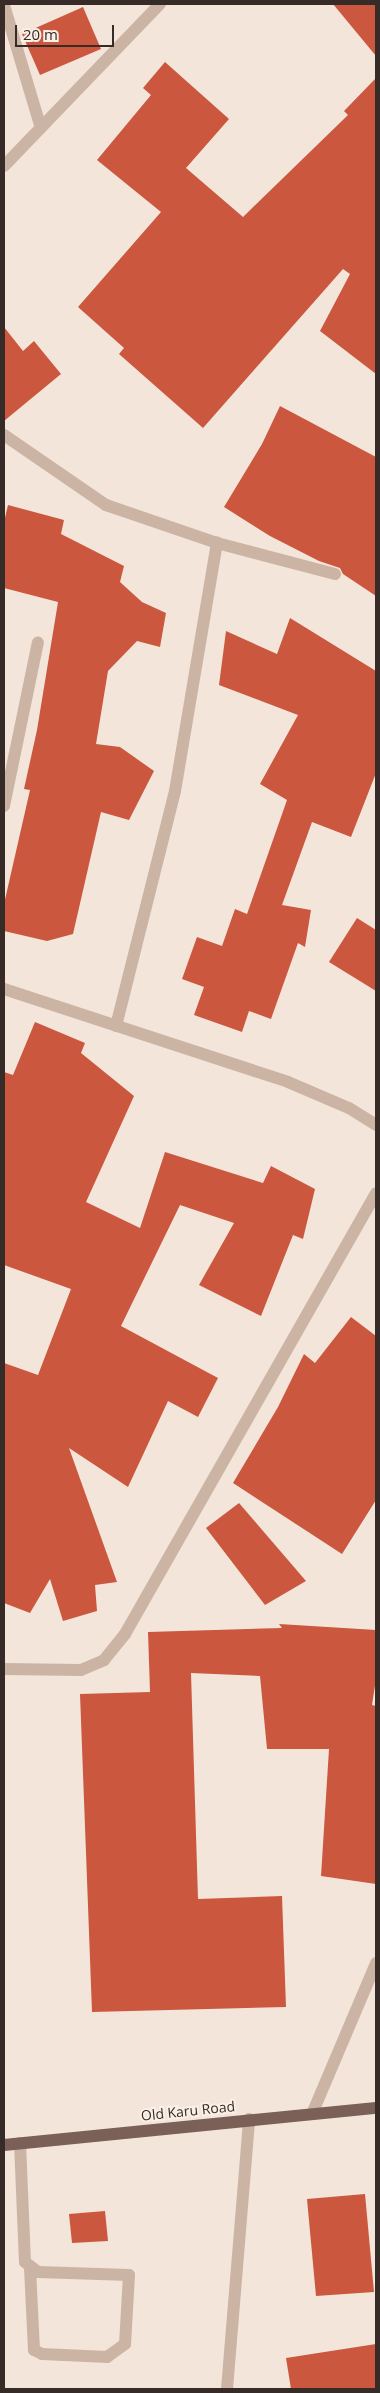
<!DOCTYPE html>
<style>
body{margin:0}
#map{position:relative;width:380px;height:2393px;overflow:hidden;background:#f3e5da;font-family:"Open Sans",sans-serif}
div>[style]{position:absolute}
[style*='--x']{left:calc(var(--x)*1px);top:calc(var(--y)*1px);width:calc(var(--w)*1px);rotate:calc(var(--a)*1deg)}
.building>*{inset:0;background:#cc573f}
.service>*{height:12px;margin:-6px;padding:0 6px;transform-origin:6px;border-radius:6px;background:#ccb4a5}
.minor>*{height:12px;margin:-6px;padding:0 6px;transform-origin:6px;border-radius:6px;background:#ccb4a5}
.primary>*{height:12px;margin:-6px;padding:0 6px;transform-origin:6px;border-radius:6px;background:#7a6057}
span{translate:-50% -50%;white-space:nowrap;text-align:center;line-height:1.15;-webkit-text-stroke:4px #faf0e7;paint-order:stroke}
.street-label{font-size:14px;color:#372b27}
.frame{position:absolute;inset:0;border:5px solid #372b27;pointer-events:none}
.scale{position:absolute;left:15px;top:25px;width:99px;height:22px;box-sizing:border-box;border:2px solid #372b27;border-top:0;padding-left:6px;font-size:15px;line-height:18px;white-space:nowrap;color:#372b27;-webkit-text-stroke:4px #faf0e7;paint-order:stroke}
</style>
<div id="map">
<div class="building">
<div style="clip-path:polygon(333px 4px,376px 4px,376px 56px)"></div>
<div style="clip-path:polygon(83px 7px,101px 49px,40px 75px,22px 34px)"></div>
<div style="clip-path:polygon(165px 62px,229px 119px,186px 168px,243px 217px,348px 115px,344px 111px,376px 78px,376px 374px,320px 331px,350px 274px,343px 269px,203px 428px,119px 354px,124px 348px,78px 307px,161px 212px,97px 160px,151px 95px,143px 88px)"></div>
<div style="clip-path:polygon(4px 327px,23px 351px,34px 341px,61px 374px,4px 421px)"></div>
<div style="clip-path:polygon(280px 406px,376px 457px,376px 596px,343px 574px,340px 568px,319px 561px,270px 536px,224px 507px,262px 444px)"></div>
<div style="clip-path:polygon(8px 505px,64px 520px,61px 534px,124px 566px,120px 582px,142px 602px,166px 613px,160px 647px,137px 641px,108px 671px,96px 744px,120px 747px,154px 771px,129px 820px,101px 812px,73px 934px,47px 941px,4px 931px,4px 904px,30px 790px,24px 789px,37px 730px,58px 602px,4px 588px,4px 522px)"></div>
<div style="clip-path:polygon(290px 618px,376px 671px,376px 773px,351px 837px,312px 822px,282px 905px,311px 910px,305px 947px,298px 943px,271px 1019px,249px 1011px,242px 1032px,194px 1015px,204px 987px,182px 979px,197px 937px,222px 946px,235px 909px,247px 914px,287px 800px,260px 784px,298px 715px,219px 685px,226px 631px,277px 654px)"></div>
<div style="clip-path:polygon(357px 918px,376px 930px,376px 991px,329px 962px)"></div>
<div style="clip-path:polygon(35px 1022px,85px 1043px,81px 1053px,134px 1096px,86px 1202px,140px 1228px,165px 1152px,263px 1183px,271px 1166px,315px 1189px,303px 1239px,293px 1235px,261px 1316px,199px 1285px,234px 1223px,180px 1205px,121px 1326px,218px 1378px,198px 1417px,168px 1401px,128px 1487px,69px 1448px,117px 1582px,95px 1585px,97px 1611px,63px 1621px,50px 1579px,30px 1613px,4px 1603px,4px 1363px,38px 1375px,71px 1289px,4px 1265px,4px 1072px,13px 1075px)"></div>
<div style="clip-path:polygon(351px 1317px,376px 1336px,376px 1500px,342px 1554px,233px 1483px,278px 1407px,304px 1354px,315px 1363px)"></div>
<div style="clip-path:polygon(239px 1503px,306px 1581px,265px 1605px,206px 1528px)"></div>
<div style="clip-path:polygon(279px 1624px,376px 1630px,376px 1679px,372px 1705px,376px 1706px,376px 1884px,321px 1876px,329px 1749px,267px 1749px,260px 1676px,191px 1673px,198px 1899px,282px 1896px,286px 2007px,92px 2012px,80px 1694px,150px 1692px,148px 1632px,282px 1628px)"></div>
<div style="clip-path:polygon(365px 2194px,374px 2292px,316px 2296px,307px 2199px)"></div>
<div style="clip-path:polygon(105px 2211px,108px 2241px,72px 2243px,69px 2214px)"></div>
<div style="clip-path:polygon(376px 2344px,376px 2389px,291px 2389px,286px 2358px)"></div>
</div>
<div class="service">
<div style="--x:20;--y:2143;--w:119;--a:87.6"></div>
<div style="--x:25;--y:2262;--w:16;--a:38"></div>
<div style="--x:38;--y:2272;--w:91;--a:1.9"></div>
<div style="--x:129;--y:2275;--w:69;--a:93.3"></div>
<div style="--x:125;--y:2344;--w:22;--a:144"></div>
<div style="--x:107;--y:2357;--w:65;--a:-177.4"></div>
<div style="--x:42;--y:2354;--w:9;--a:-153"></div>
<div style="--x:34;--y:2350;--w:81;--a:-92.8"></div>
</div>
<div class="minor">
<div style="--x:4;--y:5;--w:128;--a:73.3"></div>
<div style="--x:4;--y:166;--w:225;--a:-46.1"></div>
<div style="--x:4;--y:435;--w:124;--a:34.5"></div>
<div style="--x:106;--y:505;--w:117;--a:18.9"></div>
<div style="--x:217;--y:543;--w:122;--a:14.7"></div>
<div style="--x:4;--y:806;--w:167;--a:-78.3"></div>
<div style="--x:4;--y:989;--w:299;--a:18.1"></div>
<div style="--x:288;--y:1082;--w:66;--a:23.1"></div>
<div style="--x:349;--y:1108;--w:32;--a:32"></div>
<div style="--x:116;--y:1026;--w:242;--a:-75.9"></div>
<div style="--x:175;--y:791;--w:252;--a:-80.4"></div>
<div style="--x:4;--y:1669;--w:77;--a:0.7"></div>
<div style="--x:81;--y:1670;--w:25;--a:-23"></div>
<div style="--x:104;--y:1660;--w:33;--a:-51"></div>
<div style="--x:125;--y:1634;--w:507;--a:-60.35"></div>
<div style="--x:312;--y:2114;--w:164;--a:-67"></div>
<div style="--x:227;--y:2389;--w:271;--a:-85.3"></div>
</div>
<div class="primary">
<div style="--x:4;--y:2145;--w:374;--a:-5.7"></div>
</div>
<div class="street-label">
<span style="left:188px;top:2111px;rotate:-6deg">Old Karu Road</span>
</div>
<div class="frame"></div>
<div class="scale">20 m</div>
</div>
